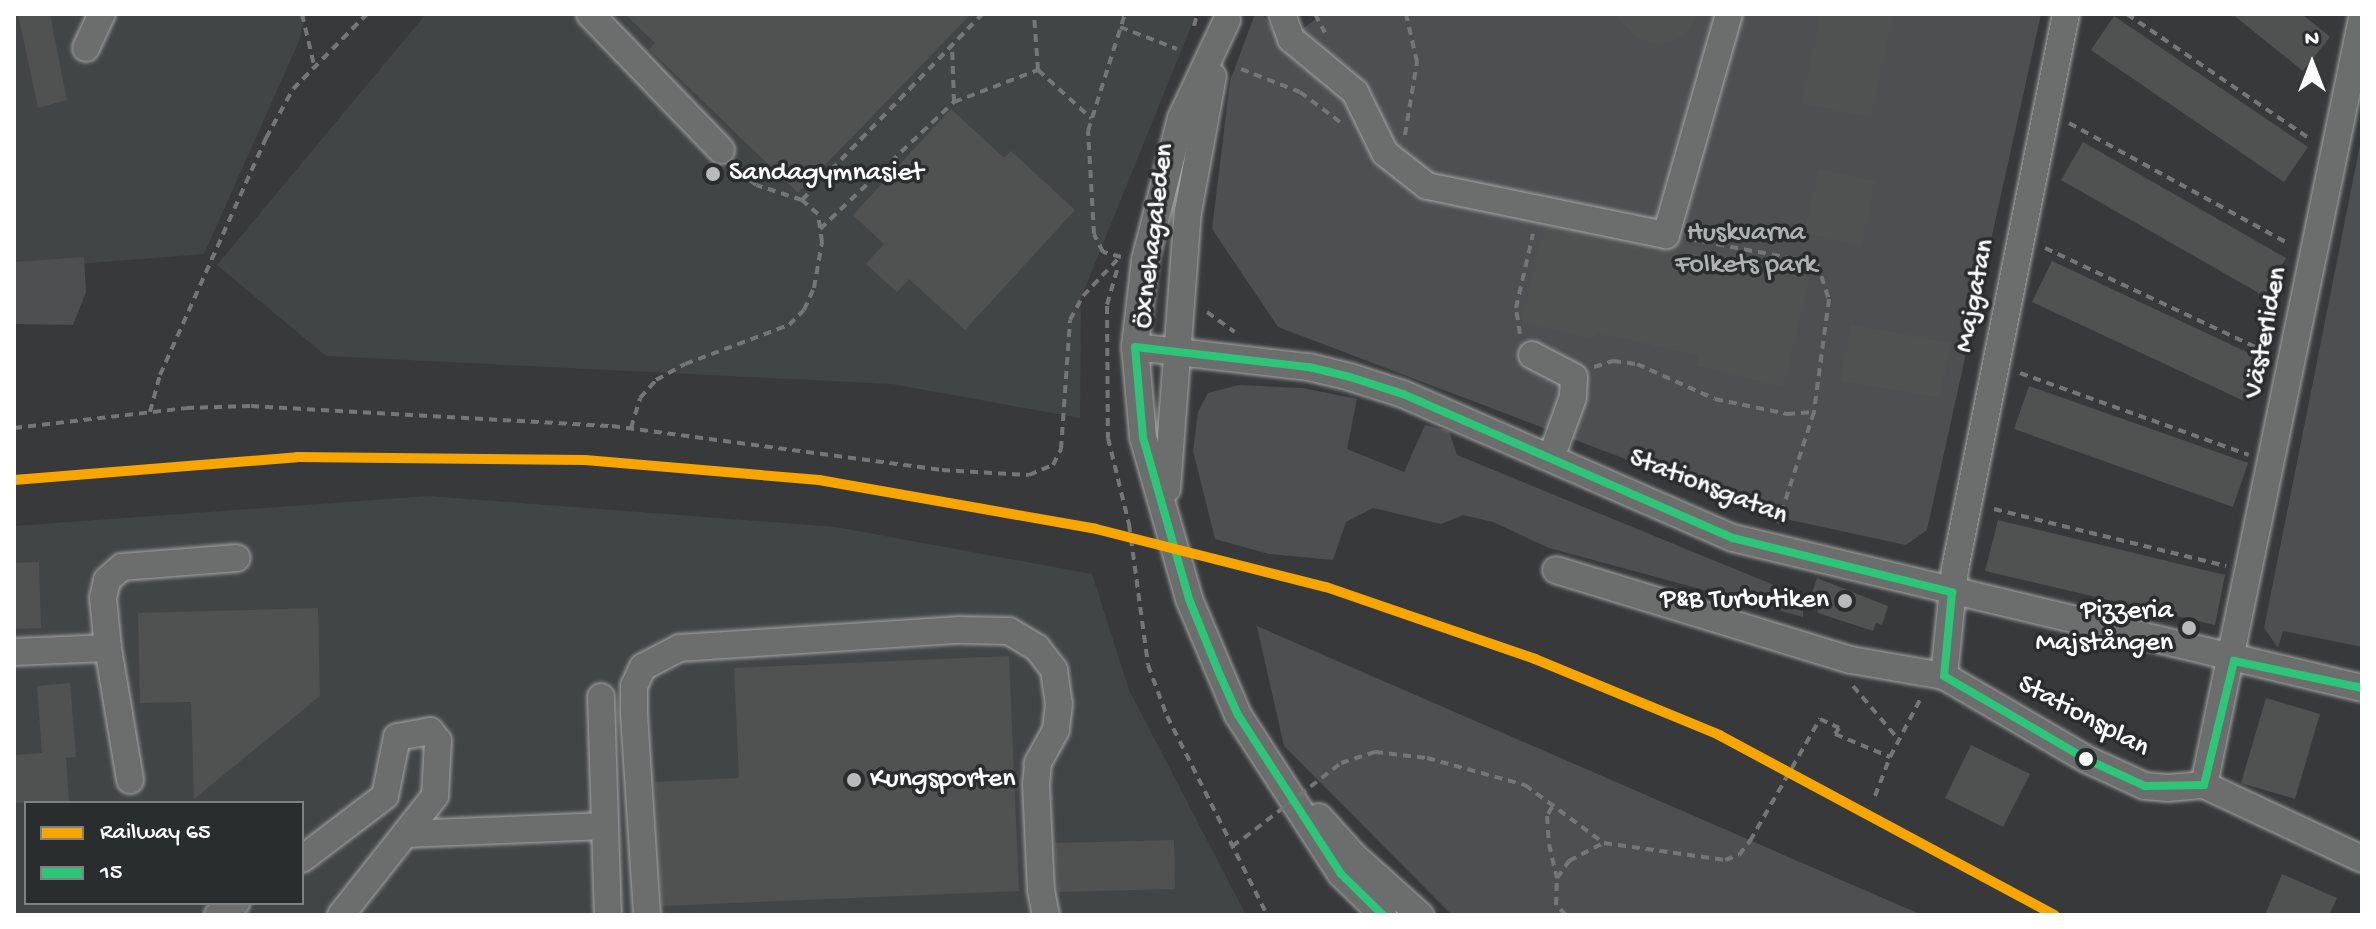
<!DOCTYPE html>
<meta charset="utf-8">
<style>
body{margin:0}
#map{position:relative;width:2376px;height:929px;overflow:hidden;background:#38393a;font-family:"Gochi Hand",sans-serif}
div>[style]{position:absolute}
[style*='--x']{left:calc(var(--x)*1px);top:calc(var(--y)*1px);width:calc(var(--w)*1px);rotate:calc(var(--a)*1deg)}
.built>*{inset:0;background:#424546}
.green>*{inset:0;background:#4d4f50}
.building>*{inset:0;background:#505151}
.path>*{height:4px;margin-top:-2px;transform-origin:0;background:repeating-linear-gradient(90deg,#757676 0 8px,transparent 0 14px)}
.roads{filter:drop-shadow(0 0 2px #a5a6a6) drop-shadow(0 0 2px #a5a6a6)}
.minor>*{height:26px;margin:-13px;padding:0 13px;transform-origin:13px;border-radius:13px;background:#6c6d6d}
.path-bridge>*{height:4px;margin-top:-2px;transform-origin:0;background:repeating-linear-gradient(90deg,#757676 0 8px,transparent 0 14px)}
.bus-1>*{height:8px;margin:-4px;padding:0 4px;transform-origin:4px;border-radius:4px;background:#2dc577}
.rail-1>*{height:10px;margin:-5px;padding:0 5px;transform-origin:5px;border-radius:5px;background:#f7a600}
.dots>*{width:22px;height:22px;translate:-50% -50%;box-sizing:border-box;border:4px solid #2a2d2e;border-radius:50%}
span{translate:-50% -50%;white-space:nowrap;text-align:center;line-height:1.15;-webkit-text-stroke:7px #2a2d2e;paint-order:stroke}
.poi-label{font-size:28px;color:#fff}
.left{translate:0 -50%;text-align:left}
.right{translate:-100% -50%;text-align:right}
.park-label{font-size:28px;color:#b0b2b2}
.street-label{font-size:28px;color:#fff}
.frame{position:absolute;inset:0;border:16px solid #fff;pointer-events:none}
.legend{position:absolute;left:24px;top:801px;width:280px;height:104px;box-sizing:border-box;background:#2a2d2e;border:2px solid #7f8182;margin:0;padding:10px 14px;list-style:none;font-size:24px;color:#fff}
.legend li{display:flex;align-items:center;gap:16px;height:40px}
.legend b{width:40px;border:2px solid #7f8182}
.north{position:absolute;left:2272px;top:24px;width:80px;height:80px;-webkit-text-stroke:6px #2a2d2e;paint-order:stroke;rotate:0deg;font-size:22px;font-weight:700;line-height:32px;text-align:center;color:#fff}
.north::after{content:'';display:block;margin:auto;width:28px;height:36px;background:#fff;clip-path:polygon(50% 0,100% 100%,50% 72%,0 100%)}
</style>
<div id="map">
<div class="built">
<div style="clip-path:polygon(14px 14px,306px 14px,299px 41px,204px 254px,14px 269px)"></div>
<div style="clip-path:polygon(426px 14px,1196px 14px,1081px 298px,1080px 418px,892px 384px,326px 356px,217px 265px)"></div>
<div style="clip-path:polygon(evenodd,429px 496px,836px 527px,1092px 574px,1129px 690px,1246px 915px,14px 915px,14px 526px,429px 496px,26px 803px,302px 803px,302px 903px,26px 903px,26px 803px)"></div>
</div>
<div class="green">
<div style="clip-path:polygon(1255px 14px,1262px 14px,1283px 44px,1322px 14px,2041px 14px,1927px 530px,1906px 545px,1781px 518px,1278px 327px,1212px 229px,1230px 81px)"></div>
<div style="clip-path:polygon(2362px 135px,2362px 647px,2283px 631px,2278px 648px,2264px 628px)"></div>
<div style="clip-path:polygon(84px 257px,86px 292px,73px 325px,14px 324px,14px 262px)"></div>
<div style="clip-path:polygon(1239px 385px,1303px 388px,1357px 399px,1347px 449px,1404px 472px,1425px 425px,1449px 431px,1457px 455px,1803px 597px,1803px 617px,1549px 548px,1493px 522px,1463px 515px,1441px 524px,1373px 508px,1346px 522px,1333px 560px,1269px 554px,1215px 539px,1193px 451px,1198px 412px,1208px 393px)"></div>
<div style="clip-path:polygon(1257px 627px,1257px 626px,1922px 915px,1452px 915px,1284px 746px)"></div>
</div>
<div class="building">
<div style="clip-path:polygon(18px 14px,50px 14px,67px 100px,38px 108px)"></div>
<div style="clip-path:polygon(625px 14px,971px 14px,798px 193px,649px 49px,655px 43px)"></div>
<div style="clip-path:polygon(1614px 14px,1701px 14px,1683px 37px,1659px 46px,1635px 37px)"></div>
<div style="clip-path:polygon(1820px 14px,1894px 14px,1871px 118px,1801px 103px)"></div>
<div style="clip-path:polygon(2232px 14px,2302px 14px,2330px 37px,2303px 71px)"></div>
<div style="clip-path:polygon(2114px 16px,2308px 147px,2284px 182px,2091px 50px)"></div>
<div style="clip-path:polygon(951px 109px,1004px 158px,1011px 151px,1075px 210px,965px 330px,909px 279px,897px 292px,866px 264px,884px 244px,853px 215px)"></div>
<div style="clip-path:polygon(2083px 142px,2286px 258px,2264px 296px,2061px 180px)"></div>
<div style="clip-path:polygon(1818px 168px,1876px 182px,1862px 246px,1804px 233px)"></div>
<div style="clip-path:polygon(1544px 226px,1663px 251px,1679px 243px,1811px 274px,1784px 387px,1696px 366px,1698px 356px,1596px 332px,1594px 339px,1521px 322px)"></div>
<div style="clip-path:polygon(2052px 261px,2264px 360px,2244px 401px,2032px 302px)"></div>
<div style="clip-path:polygon(1850px 324px,1951px 343px,1940px 398px,1840px 381px)"></div>
<div style="clip-path:polygon(2029px 386px,2248px 463px,2233px 507px,2014px 429px)"></div>
<div style="clip-path:polygon(1998px 520px,2225px 575px,2215px 625px,1985px 571px)"></div>
<div style="clip-path:polygon(39px 562px,41px 628px,14px 629px,14px 563px)"></div>
<div style="clip-path:polygon(1817px 578px,1888px 606px,1882px 625px,1876px 623px,1873px 631px,1818px 613px,1812px 593px)"></div>
<div style="clip-path:polygon(318px 608px,320px 696px,194px 799px,191px 702px,140px 703px,138px 613px)"></div>
<div style="clip-path:polygon(1009px 656px,1019px 891px,662px 906px,655px 782px,739px 778px,734px 668px)"></div>
<div style="clip-path:polygon(70px 683px,76px 757px,66px 758px,69px 803px,14px 803px,14px 755px,42px 753px,37px 686px)"></div>
<div style="clip-path:polygon(2266px 698px,2320px 714px,2295px 799px,2241px 783px)"></div>
<div style="clip-path:polygon(1971px 745px,2030px 774px,2003px 827px,1945px 798px)"></div>
<div style="clip-path:polygon(1174px 840px,1175px 889px,1058px 892px,1055px 843px)"></div>
<div style="clip-path:polygon(2282px 874px,2337px 898px,2329px 915px,2265px 915px)"></div>
</div>
<div class="path">
<div style="--x:302;--y:14;--w:52;--a:76.8"></div>
<div style="--x:1315;--y:14;--w:21;--a:62"></div>
<div style="--x:2127;--y:14;--w:222;--a:34.3"></div>
<div style="--x:1194;--y:26;--w:12;--a:-76"></div>
<div style="--x:1120;--y:27;--w:61;--a:21.1"></div>
<div style="--x:1241;--y:69;--w:63;--a:21.3"></div>
<div style="--x:1300;--y:92;--w:50;--a:36.9"></div>
<div style="--x:1038;--y:70;--w:72;--a:42.2"></div>
<div style="--x:954;--y:102;--w:90;--a:-20.9"></div>
<div style="--x:1038;--y:70;--w:56;--a:-94.1"></div>
<div style="--x:2069;--y:123;--w:251;--a:28.8"></div>
<div style="--x:1405;--y:135;--w:74;--a:-80.7"></div>
<div style="--x:1417;--y:62;--w:49;--a:-102.9"></div>
<div style="--x:802;--y:200;--w:259;--a:-45.9"></div>
<div style="--x:820;--y:229;--w:185;--a:-43.5"></div>
<div style="--x:954;--y:102;--w:57;--a:-92"></div>
<div style="--x:1689;--y:239;--w:130;--a:10.6"></div>
<div style="--x:1817;--y:263;--w:38;--a:72"></div>
<div style="--x:1829;--y:299;--w:114;--a:97.6"></div>
<div style="--x:2045;--y:248;--w:246;--a:25.2"></div>
<div style="--x:1121;--y:257;--w:19;--a:-164"></div>
<div style="--x:1103;--y:252;--w:20;--a:-117"></div>
<div style="--x:1094;--y:234;--w:103;--a:-93.3"></div>
<div style="--x:1088;--y:131;--w:123;--a:-72.5"></div>
<div style="--x:1117;--y:270;--w:37;--a:106"></div>
<div style="--x:1107;--y:306;--w:132;--a:89.6"></div>
<div style="--x:1108;--y:438;--w:89;--a:76.3"></div>
<div style="--x:1129;--y:524;--w:142;--a:82.3"></div>
<div style="--x:1148;--y:665;--w:54;--a:69.6"></div>
<div style="--x:1167;--y:716;--w:223;--a:63.3"></div>
<div style="--x:1207;--y:312;--w:34;--a:36"></div>
<div style="--x:1520;--y:334;--w:26;--a:-99"></div>
<div style="--x:1516;--y:308;--w:76;--a:-77.1"></div>
<div style="--x:1594;--y:367;--w:20;--a:-18"></div>
<div style="--x:1613;--y:361;--w:24;--a:7"></div>
<div style="--x:1637;--y:364;--w:85;--a:24.2"></div>
<div style="--x:1715;--y:399;--w:74;--a:11.8"></div>
<div style="--x:1787;--y:414;--w:27;--a:-4"></div>
<div style="--x:1814;--y:412;--w:117;--a:108"></div>
<div style="--x:2020;--y:373;--w:243;--a:19.7"></div>
<div style="--x:150;--y:412;--w:38;--a:-75"></div>
<div style="--x:160;--y:375;--w:260;--a:-65.9"></div>
<div style="--x:266;--y:138;--w:56;--a:-61.1"></div>
<div style="--x:293;--y:89;--w:105;--a:-45.4"></div>
<div style="--x:14;--y:428;--w:173;--a:-6.6"></div>
<div style="--x:186;--y:408;--w:65;--a:-1.8"></div>
<div style="--x:251;--y:406;--w:362;--a:3.2"></div>
<div style="--x:612;--y:426;--w:333;--a:7.6"></div>
<div style="--x:942;--y:470;--w:87;--a:3.3"></div>
<div style="--x:1029;--y:475;--w:26;--a:-23"></div>
<div style="--x:1053;--y:465;--w:18;--a:-63"></div>
<div style="--x:1061;--y:449;--w:129;--a:-86"></div>
<div style="--x:1070;--y:320;--w:27;--a:-62"></div>
<div style="--x:1083;--y:296;--w:51;--a:-46.6"></div>
<div style="--x:631;--y:428;--w:31;--a:-73"></div>
<div style="--x:640;--y:398;--w:24;--a:-48"></div>
<div style="--x:656;--y:380;--w:33;--a:-29"></div>
<div style="--x:685;--y:364;--w:111;--a:-20.6"></div>
<div style="--x:789;--y:325;--w:21;--a:-45"></div>
<div style="--x:804;--y:310;--w:24;--a:-66"></div>
<div style="--x:814;--y:288;--w:47;--a:-80.1"></div>
<div style="--x:822;--y:242;--w:28;--a:-98"></div>
<div style="--x:818;--y:214;--w:21;--a:-139"></div>
<div style="--x:802;--y:200;--w:48;--a:-161.9"></div>
<div style="--x:756;--y:185;--w:28;--a:-142"></div>
<div style="--x:1994;--y:509;--w:239;--a:13.8"></div>
<div style="--x:1853;--y:686;--w:71;--a:49.6"></div>
<div style="--x:1341;--y:763;--w:36;--a:-18"></div>
<div style="--x:1375;--y:752;--w:52;--a:6.6"></div>
<div style="--x:1427;--y:758;--w:102;--a:15.4"></div>
<div style="--x:1525;--y:785;--w:98;--a:36.3"></div>
<div style="--x:1604;--y:843;--w:122;--a:8"></div>
<div style="--x:1725;--y:860;--w:15;--a:-20"></div>
<div style="--x:1739;--y:855;--w:18;--a:-52"></div>
<div style="--x:1750;--y:841;--w:141;--a:-60.2"></div>
<div style="--x:1820;--y:719;--w:21;--a:25"></div>
<div style="--x:1839;--y:728;--w:7;--a:124"></div>
<div style="--x:1835;--y:734;--w:60;--a:22.7"></div>
<div style="--x:1890;--y:757;--w:67;--a:-62.3"></div>
<div style="--x:1875;--y:796;--w:42;--a:-69"></div>
<div style="--x:1552;--y:807;--w:10;--a:119"></div>
<div style="--x:1547;--y:816;--w:28;--a:86"></div>
<div style="--x:1549;--y:844;--w:35;--a:77"></div>
<div style="--x:1232;--y:846;--w:14;--a:-34"></div>
<div style="--x:1566;--y:915;--w:14;--a:-135"></div>
<div style="--x:1556;--y:905;--w:27;--a:-88"></div>
<div style="--x:1557;--y:878;--w:21;--a:-55"></div>
<div style="--x:1569;--y:861;--w:38;--a:-28"></div>
</div>
<div class="roads">
<div class="minor">
<div style="--x:590;--y:14;--w:189;--a:46.1"></div>
<div style="--x:1282;--y:14;--w:27;--a:70"></div>
<div style="--x:1291;--y:39;--w:83;--a:39.6"></div>
<div style="--x:1355;--y:92;--w:68;--a:63.8"></div>
<div style="--x:1385;--y:153;--w:53;--a:38.2"></div>
<div style="--x:1427;--y:186;--w:244;--a:11.6"></div>
<div style="--x:1666;--y:235;--w:230;--a:-74.1"></div>
<div style="--x:2066;--y:14;--w:566;--a:101.31"></div>
<div style="--x:1955;--y:569;--w:108;--a:95.9"></div>
<div style="--x:1944;--y:676;--w:164;--a:30.3"></div>
<div style="--x:2086;--y:759;--w:65;--a:24.6"></div>
<div style="--x:2145;--y:786;--w:23;--a:5"></div>
<div style="--x:2168;--y:788;--w:36;--a:-5"></div>
<div style="--x:2204;--y:785;--w:783;--a:-78.36"></div>
<div style="--x:1227;--y:20;--w:108;--a:115.1"></div>
<div style="--x:1181;--y:118;--w:146;--a:104.2"></div>
<div style="--x:1145;--y:260;--w:88;--a:96.6"></div>
<div style="--x:1135;--y:347;--w:90;--a:84.9"></div>
<div style="--x:1143;--y:437;--w:168;--a:74.1"></div>
<div style="--x:1189;--y:599;--w:126;--a:67.1"></div>
<div style="--x:1238;--y:715;--w:189;--a:57.1"></div>
<div style="--x:1341;--y:874;--w:59;--a:44.3"></div>
<div style="--x:86;--y:48;--w:38;--a:-65"></div>
<div style="--x:1135;--y:347;--w:175;--a:6.6"></div>
<div style="--x:1309;--y:367;--w:42;--a:13.7"></div>
<div style="--x:1350;--y:377;--w:56;--a:17.8"></div>
<div style="--x:1403;--y:394;--w:360;--a:23.6"></div>
<div style="--x:1733;--y:538;--w:647;--a:13.41"></div>
<div style="--x:1532;--y:355;--w:47;--a:27.6"></div>
<div style="--x:1574;--y:377;--w:20;--a:93"></div>
<div style="--x:1573;--y:397;--w:65;--a:109.8"></div>
<div style="--x:1167;--y:489;--w:278;--a:-85.7"></div>
<div style="--x:1188;--y:212;--w:138;--a:-79.6"></div>
<div style="--x:1556;--y:570;--w:308;--a:17"></div>
<div style="--x:1851;--y:660;--w:94;--a:9.8"></div>
<div style="--x:108;--y:648;--w:50;--a:-95.7"></div>
<div style="--x:103;--y:598;--w:18;--a:-77"></div>
<div style="--x:107;--y:580;--w:20;--a:-41"></div>
<div style="--x:122;--y:567;--w:115;--a:-4.5"></div>
<div style="--x:14;--y:652;--w:94;--a:-2.4"></div>
<div style="--x:108;--y:648;--w:134;--a:80.5"></div>
<div style="--x:601;--y:697;--w:218;--a:88.2"></div>
<div style="--x:2204;--y:785;--w:174;--a:25.1"></div>
<div style="--x:1319;--y:817;--w:52;--a:48.1"></div>
<div style="--x:1354;--y:856;--w:89;--a:41.8"></div>
<div style="--x:406;--y:834;--w:199;--a:-2.3"></div>
<div style="--x:302;--y:859;--w:104;--a:-37.2"></div>
<div style="--x:385;--y:796;--w:60;--a:-78.5"></div>
<div style="--x:397;--y:737;--w:34;--a:-10"></div>
<div style="--x:430;--y:731;--w:13;--a:51"></div>
<div style="--x:438;--y:741;--w:55;--a:93.1"></div>
<div style="--x:435;--y:796;--w:152;--a:128.3"></div>
<div style="--x:218;--y:915;--w:22;--a:-34"></div>
<div style="--x:647;--y:915;--w:203;--a:-93.7"></div>
<div style="--x:634;--y:712;--w:26;--a:-90"></div>
<div style="--x:634;--y:686;--w:21;--a:-65"></div>
<div style="--x:643;--y:667;--w:41;--a:-27.8"></div>
<div style="--x:679;--y:648;--w:281;--a:-3.7"></div>
<div style="--x:959;--y:630;--w:50;--a:1.1"></div>
<div style="--x:1009;--y:631;--w:33;--a:31"></div>
<div style="--x:1037;--y:648;--w:28;--a:52"></div>
<div style="--x:1054;--y:670;--w:34;--a:82"></div>
<div style="--x:1059;--y:704;--w:26;--a:97"></div>
<div style="--x:1056;--y:730;--w:38;--a:119"></div>
<div style="--x:1038;--y:763;--w:21;--a:95"></div>
<div style="--x:1036;--y:784;--w:106;--a:87.3"></div>
<div style="--x:1041;--y:890;--w:25;--a:79"></div>
</div>
</div>
<div class="path-bridge">
<div style="--x:1244;--y:838;--w:123;--a:-37.7"></div>
</div>
<div class="bus-1">
<div style="--x:1952;--y:592;--w:84;--a:95.4"></div>
<div style="--x:1944;--y:676;--w:164;--a:30.3"></div>
<div style="--x:2086;--y:759;--w:65;--a:24.6"></div>
<div style="--x:2145;--y:786;--w:59;--a:-1"></div>
<div style="--x:2204;--y:785;--w:128;--a:-76.4"></div>
<div style="--x:2234;--y:661;--w:131;--a:11.9"></div>
<div style="--x:1383;--y:915;--w:59;--a:-135.7"></div>
<div style="--x:1341;--y:874;--w:189;--a:-122.9"></div>
<div style="--x:1238;--y:715;--w:46;--a:-114.3"></div>
<div style="--x:1219;--y:673;--w:80;--a:-112.1"></div>
<div style="--x:1189;--y:599;--w:168;--a:-105.9"></div>
<div style="--x:1143;--y:437;--w:90;--a:-95.1"></div>
<div style="--x:1135;--y:347;--w:175;--a:6.6"></div>
<div style="--x:1309;--y:367;--w:42;--a:13.7"></div>
<div style="--x:1350;--y:377;--w:56;--a:17.8"></div>
<div style="--x:1403;--y:394;--w:360;--a:23.6"></div>
<div style="--x:1733;--y:538;--w:226;--a:13.9"></div>
</div>
<div class="rail-1">
<div style="--x:14;--y:480;--w:284;--a:-4.6"></div>
<div style="--x:297;--y:457;--w:288;--a:0.6"></div>
<div style="--x:585;--y:460;--w:235;--a:4.9"></div>
<div style="--x:819;--y:480;--w:281;--a:10"></div>
<div style="--x:1096;--y:529;--w:237;--a:14.2"></div>
<div style="--x:1326;--y:587;--w:221;--a:19"></div>
<div style="--x:1535;--y:659;--w:199;--a:22.4"></div>
<div style="--x:1719;--y:735;--w:381;--a:28.2"></div>
</div>
<div class="dots">
<div style="left:713px;top:174px;background:#b9baba"></div>
<div style="left:1845px;top:601px;background:#b9baba"></div>
<div style="left:2189px;top:628px;background:#b9baba"></div>
<div style="left:2086px;top:759px;background:#fff"></div>
<div style="left:854px;top:780px;background:#b9baba"></div>
</div>
<div class="poi-label">
<span class="left" style="left:729px;top:174px">Sandagymnasiet</span>
<span class="right" style="left:1829px;top:601px">P&amp;B Turbutiken</span>
<span class="right" style="left:2173px;top:628px">Pizzeria<br>Majstången</span>
<span class="left" style="left:870px;top:780px">Kungsporten</span>
</div>
<div class="park-label">
<span style="left:1746px;top:250px">Huskvarna<br>Folkets park</span>
</div>
<div class="street-label">
<span style="left:1155px;top:236px;rotate:-83deg">Öxnehagaleden</span>
<span style="left:1976px;top:296px;rotate:-79deg">Majgatan</span>
<span style="left:2267px;top:333px;rotate:-79deg">Västerliden</span>
<span style="left:1708px;top:488px;rotate:21deg">Stationsgatan</span>
<span style="left:2083px;top:717px;rotate:28deg">Stationsplan</span>
</div>
<div class="frame"></div>
<ul class="legend">
<li><b style="height:10px;background:#f7a600"></b>Railway 65</li>
<li><b style="height:10px;background:#2dc577"></b>15</li>
</ul>
<div class="north">N</div>
</div>
